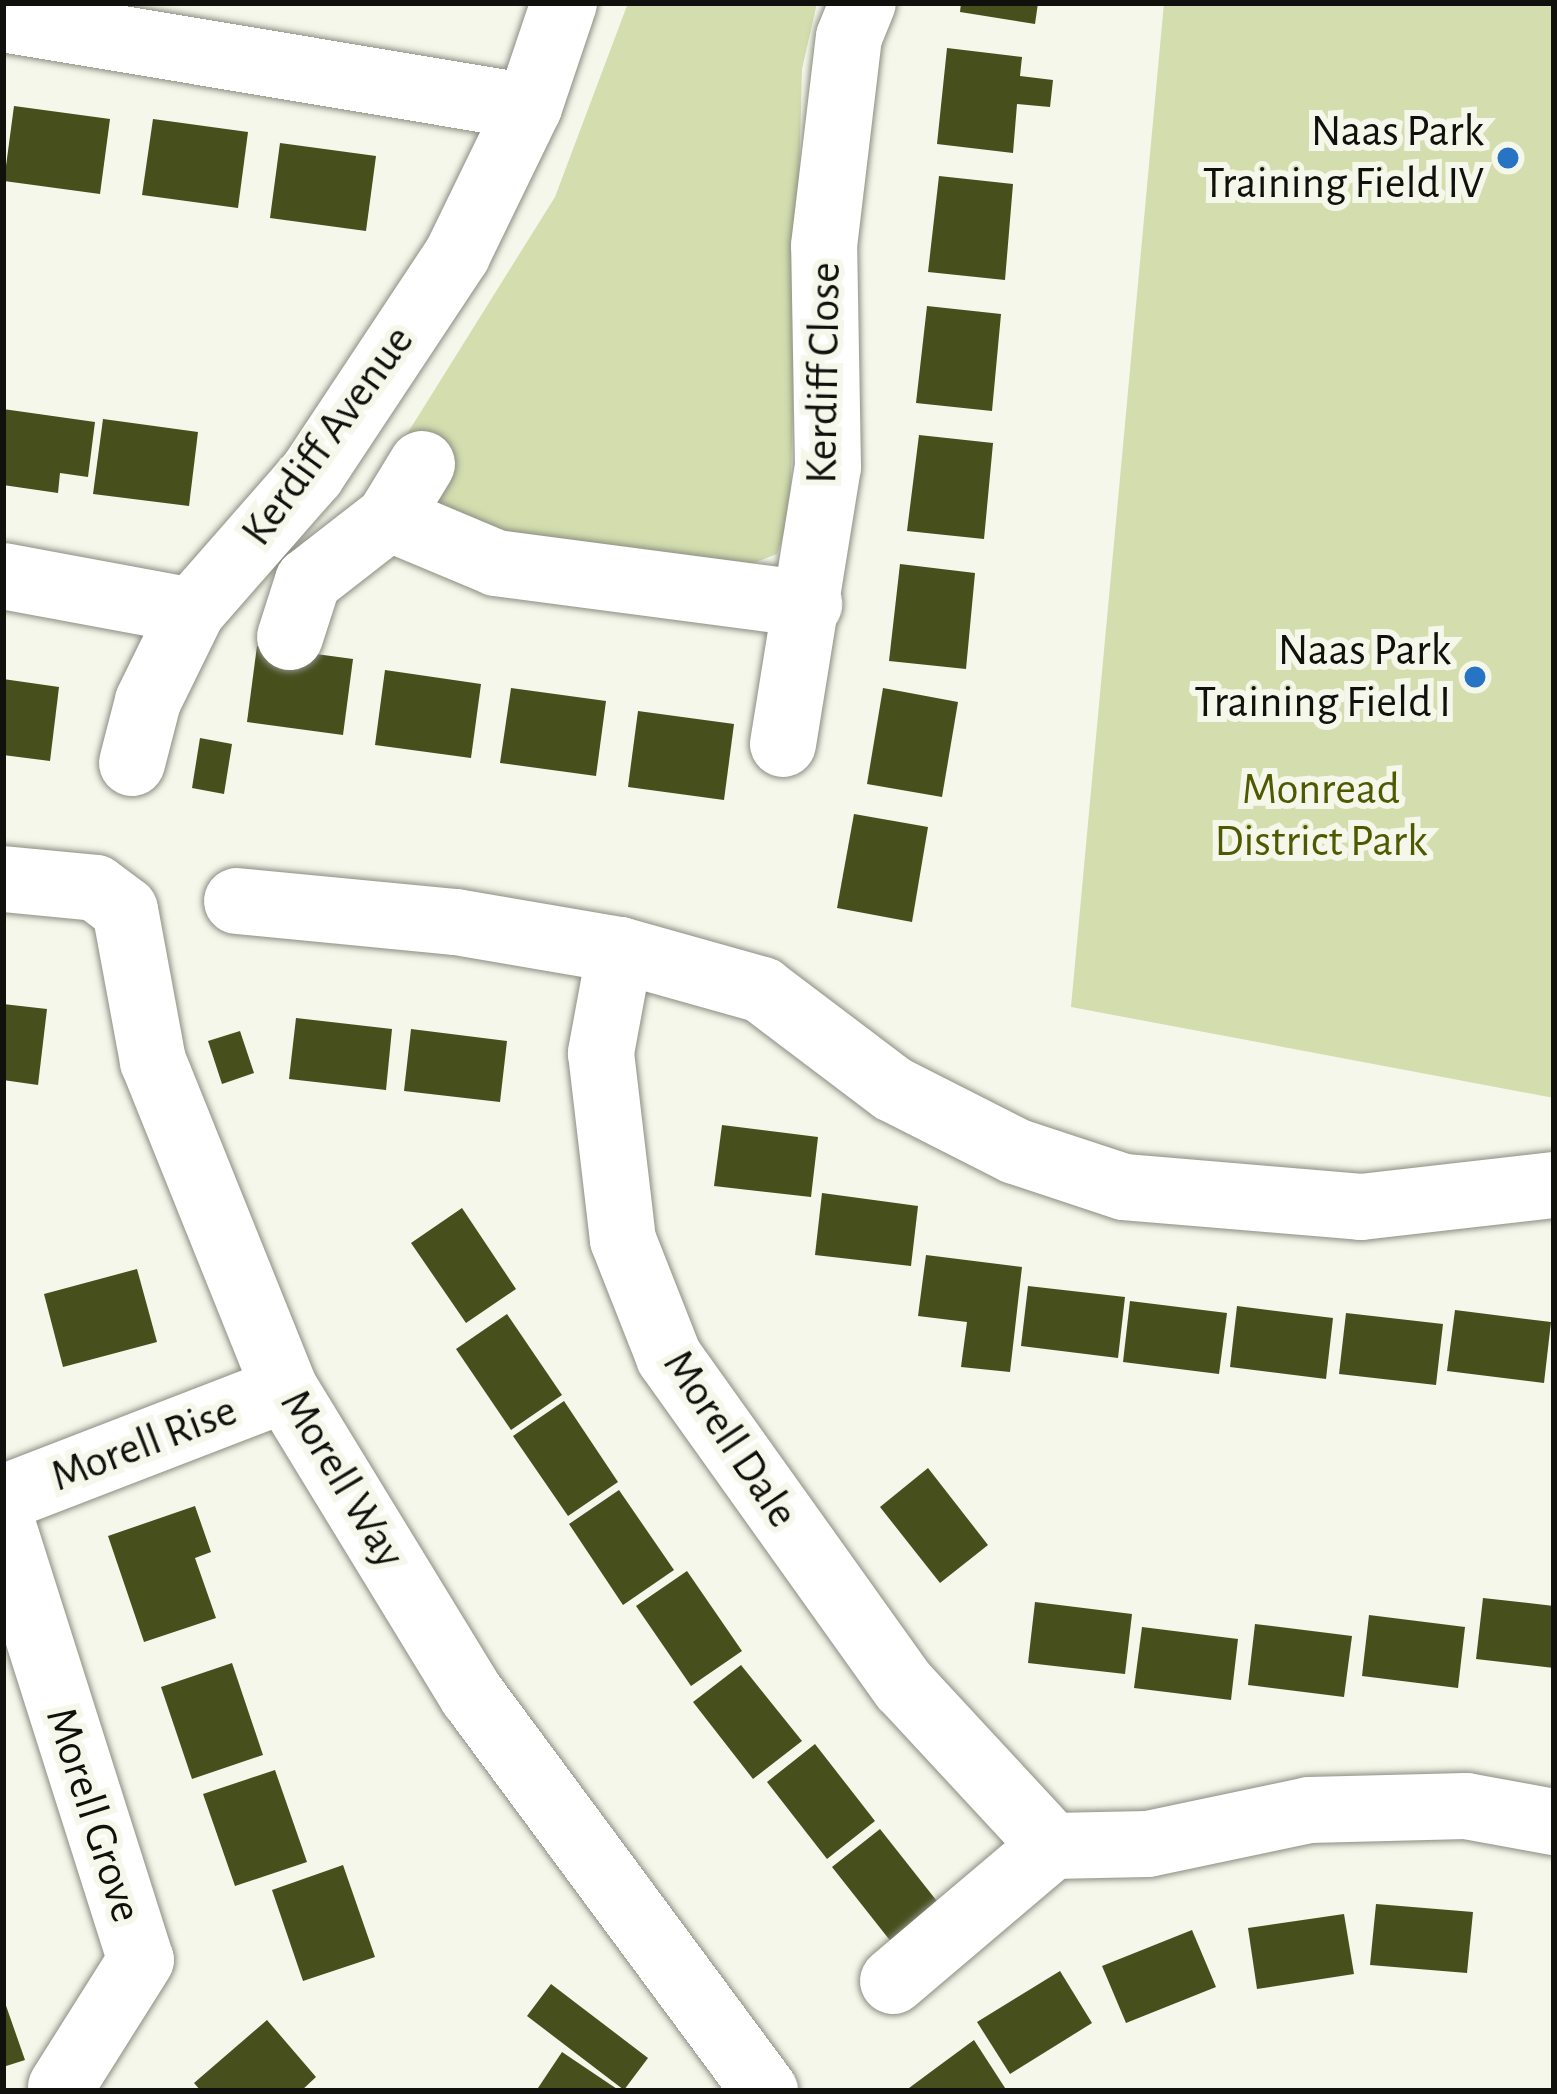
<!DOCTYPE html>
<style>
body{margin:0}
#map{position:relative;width:1557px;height:2094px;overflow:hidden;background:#f4f7ea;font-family:"Alegreya Sans",sans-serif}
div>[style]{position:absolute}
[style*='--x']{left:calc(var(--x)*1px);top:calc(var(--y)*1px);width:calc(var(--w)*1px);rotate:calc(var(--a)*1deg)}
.green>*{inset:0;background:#d3ddae}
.building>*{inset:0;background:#474f1d}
.roads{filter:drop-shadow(0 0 3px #8b8e82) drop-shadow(0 0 3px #8b8e82)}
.minor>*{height:66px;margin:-33px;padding:0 33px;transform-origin:33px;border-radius:33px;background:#fff}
.dots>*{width:33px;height:33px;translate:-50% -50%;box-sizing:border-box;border:6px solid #f4f7ea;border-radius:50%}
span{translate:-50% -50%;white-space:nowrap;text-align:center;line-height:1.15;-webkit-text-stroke:12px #f4f7ea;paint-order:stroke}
.poi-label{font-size:45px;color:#10110c}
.right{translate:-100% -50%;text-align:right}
.street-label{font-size:45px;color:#10110c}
.park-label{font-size:45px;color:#4f5900}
.frame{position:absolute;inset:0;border:6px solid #10110c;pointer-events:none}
</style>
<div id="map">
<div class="green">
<div style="clip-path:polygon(628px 3px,817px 3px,802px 69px,790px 514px,777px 554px,745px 566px,505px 533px,431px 501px,441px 464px,407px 434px,555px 197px)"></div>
<div style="clip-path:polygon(1164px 3px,1554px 3px,1554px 1098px,1071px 1007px)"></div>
</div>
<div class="building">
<div style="clip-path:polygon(961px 3px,1038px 3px,1035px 24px,960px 12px)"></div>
<div style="clip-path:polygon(947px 48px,1022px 57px,1020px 76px,1053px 80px,1050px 107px,1017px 104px,1013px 153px,937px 144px)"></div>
<div style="clip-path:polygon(14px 106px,110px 119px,100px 194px,4px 181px)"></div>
<div style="clip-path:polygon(153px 119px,248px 132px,238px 208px,142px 195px)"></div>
<div style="clip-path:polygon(280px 143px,376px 156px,366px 231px,270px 218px)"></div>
<div style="clip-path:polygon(939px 176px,1013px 184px,1005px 280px,928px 272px)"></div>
<div style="clip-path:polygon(927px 306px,1001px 314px,992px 411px,916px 403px)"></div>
<div style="clip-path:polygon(3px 409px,95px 422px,88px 477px,60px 473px,58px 493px,3px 485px)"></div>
<div style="clip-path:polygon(103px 419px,198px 432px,189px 506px,93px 494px)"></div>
<div style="clip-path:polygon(919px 435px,993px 443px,984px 539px,907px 531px)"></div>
<div style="clip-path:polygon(900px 564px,975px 573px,966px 669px,889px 661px)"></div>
<div style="clip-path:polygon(257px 646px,353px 659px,343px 735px,247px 722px)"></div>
<div style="clip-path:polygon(385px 670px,481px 684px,471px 758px,375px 745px)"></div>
<div style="clip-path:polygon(3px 679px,59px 687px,50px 761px,3px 755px)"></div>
<div style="clip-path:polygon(511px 688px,606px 701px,596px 776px,500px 763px)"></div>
<div style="clip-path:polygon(883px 688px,958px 702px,942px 797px,867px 784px)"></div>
<div style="clip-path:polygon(638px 711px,734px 724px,724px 800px,628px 787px)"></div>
<div style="clip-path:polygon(200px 738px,232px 744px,224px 794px,192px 788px)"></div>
<div style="clip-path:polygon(854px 814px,928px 827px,912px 922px,837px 908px)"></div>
<div style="clip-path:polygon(3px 1004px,47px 1009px,38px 1085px,3px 1080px)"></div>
<div style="clip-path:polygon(296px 1018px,392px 1029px,386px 1090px,289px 1079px)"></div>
<div style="clip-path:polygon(411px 1029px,507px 1041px,500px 1102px,404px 1091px)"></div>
<div style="clip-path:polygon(240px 1031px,254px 1073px,222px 1084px,208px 1041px)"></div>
<div style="clip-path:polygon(722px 1125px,818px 1137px,811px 1197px,714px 1186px)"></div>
<div style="clip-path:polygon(822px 1193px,918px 1206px,911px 1266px,815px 1255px)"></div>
<div style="clip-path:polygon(462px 1208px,516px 1289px,466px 1323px,411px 1243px)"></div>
<div style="clip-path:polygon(926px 1255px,1022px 1267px,1010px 1372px,961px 1367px,967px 1322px,918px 1316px)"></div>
<div style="clip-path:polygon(137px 1269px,157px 1342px,63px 1367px,44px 1294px)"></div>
<div style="clip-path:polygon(1028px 1286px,1125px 1297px,1118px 1358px,1021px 1346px)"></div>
<div style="clip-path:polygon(1130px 1301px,1227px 1313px,1219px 1374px,1123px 1362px)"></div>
<div style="clip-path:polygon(1237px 1306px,1333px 1318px,1326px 1379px,1230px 1367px)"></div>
<div style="clip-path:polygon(1455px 1310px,1551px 1322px,1544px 1383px,1447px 1371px)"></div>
<div style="clip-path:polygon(1346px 1313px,1443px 1324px,1436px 1385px,1339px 1374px)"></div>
<div style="clip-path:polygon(507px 1314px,562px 1395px,511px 1430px,456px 1349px)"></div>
<div style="clip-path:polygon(564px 1401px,618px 1482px,568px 1516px,513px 1436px)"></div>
<div style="clip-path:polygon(928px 1468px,988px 1545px,940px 1583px,880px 1507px)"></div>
<div style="clip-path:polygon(619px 1490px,674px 1570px,623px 1605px,569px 1524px)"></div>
<div style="clip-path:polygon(195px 1506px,211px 1552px,195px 1558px,216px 1618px,144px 1642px,108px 1536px)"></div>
<div style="clip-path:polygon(687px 1571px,742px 1651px,691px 1686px,636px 1606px)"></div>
<div style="clip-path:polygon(1483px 1598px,1554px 1606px,1554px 1668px,1476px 1659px)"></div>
<div style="clip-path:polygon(1035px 1602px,1132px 1614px,1125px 1674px,1028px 1663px)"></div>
<div style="clip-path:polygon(1369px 1615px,1465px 1627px,1458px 1688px,1362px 1676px)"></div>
<div style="clip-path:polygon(1255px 1624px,1352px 1636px,1344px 1697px,1248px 1685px)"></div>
<div style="clip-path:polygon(1142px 1627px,1238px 1639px,1231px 1700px,1134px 1688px)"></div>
<div style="clip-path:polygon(232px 1663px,263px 1755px,192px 1779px,161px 1687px)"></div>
<div style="clip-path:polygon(741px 1665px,802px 1741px,753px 1779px,693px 1702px)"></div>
<div style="clip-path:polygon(815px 1744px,875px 1821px,827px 1859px,767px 1782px)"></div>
<div style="clip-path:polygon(275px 1770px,307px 1862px,235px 1886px,203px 1794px)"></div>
<div style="clip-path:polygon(880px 1829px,940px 1905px,892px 1943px,832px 1867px)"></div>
<div style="clip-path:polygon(343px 1865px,375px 1957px,303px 1981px,272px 1890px)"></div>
<div style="clip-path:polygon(1376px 1904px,1473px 1912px,1467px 1973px,1370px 1965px)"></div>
<div style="clip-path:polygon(1344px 1914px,1354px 1974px,1257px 1989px,1248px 1928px)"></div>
<div style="clip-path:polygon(1192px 1930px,1216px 1987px,1126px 2023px,1102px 1966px)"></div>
<div style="clip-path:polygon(1060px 1971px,1092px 2023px,1010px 2074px,977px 2022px)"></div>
<div style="clip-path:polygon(551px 1984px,648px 2058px,624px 2090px,527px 2016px)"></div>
<div style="clip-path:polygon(3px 1997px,25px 2060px,3px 2067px)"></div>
<div style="clip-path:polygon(267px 2020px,316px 2077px,301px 2091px,201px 2091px,194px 2083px)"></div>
<div style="clip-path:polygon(974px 2040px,1007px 2091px,905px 2091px,936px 2068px)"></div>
<div style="clip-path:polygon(562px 2052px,620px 2091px,536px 2091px)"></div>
</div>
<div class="roads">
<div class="minor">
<div style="--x:3;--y:19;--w:533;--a:9.5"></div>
<div style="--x:422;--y:464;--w:63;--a:121.4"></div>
<div style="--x:389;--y:518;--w:116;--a:22.8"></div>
<div style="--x:496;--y:563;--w:316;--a:7.5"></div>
<div style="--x:3;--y:576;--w:192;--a:10.5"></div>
<div style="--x:290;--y:637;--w:59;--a:-72.2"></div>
<div style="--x:308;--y:581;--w:103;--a:-37.9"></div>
<div style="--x:783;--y:744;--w:281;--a:-80.8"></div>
<div style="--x:828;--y:467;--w:221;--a:-91"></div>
<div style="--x:824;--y:246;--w:210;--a:-83.2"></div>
<div style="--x:849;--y:37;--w:37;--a:-68"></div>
<div style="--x:132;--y:763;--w:64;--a:-75.5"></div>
<div style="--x:148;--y:701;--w:100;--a:-63.9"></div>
<div style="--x:192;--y:611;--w:182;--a:-48.8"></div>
<div style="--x:312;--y:474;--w:263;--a:-56.5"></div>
<div style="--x:457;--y:255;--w:165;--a:-64.1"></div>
<div style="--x:529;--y:107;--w:110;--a:-71.4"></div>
<div style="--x:3;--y:879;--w:93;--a:5.5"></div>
<div style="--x:96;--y:888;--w:36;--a:37"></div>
<div style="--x:125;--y:910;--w:154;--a:79.5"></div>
<div style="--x:153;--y:1061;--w:354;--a:68.1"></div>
<div style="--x:285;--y:1389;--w:359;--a:58.6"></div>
<div style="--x:472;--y:1695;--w:493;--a:53.5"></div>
<div style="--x:237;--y:901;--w:220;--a:5.5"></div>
<div style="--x:456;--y:922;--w:166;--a:9.7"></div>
<div style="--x:620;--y:950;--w:148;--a:15.7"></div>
<div style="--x:762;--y:990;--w:164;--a:37.1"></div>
<div style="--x:893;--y:1089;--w:137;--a:26.9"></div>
<div style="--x:1015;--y:1151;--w:115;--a:18.3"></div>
<div style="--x:1124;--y:1187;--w:238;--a:4.8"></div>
<div style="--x:1361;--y:1207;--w:194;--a:-6.5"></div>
<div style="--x:620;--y:950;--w:105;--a:100.5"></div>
<div style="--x:601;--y:1053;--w:188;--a:83.3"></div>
<div style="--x:623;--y:1240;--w:126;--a:68.5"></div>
<div style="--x:669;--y:1357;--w:404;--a:54.5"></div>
<div style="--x:904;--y:1686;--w:218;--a:47.2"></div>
<div style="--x:1052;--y:1846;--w:96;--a:-1.2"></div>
<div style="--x:1148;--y:1844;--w:165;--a:-11.9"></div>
<div style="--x:1309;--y:1810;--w:157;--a:-1.5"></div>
<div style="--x:1466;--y:1806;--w:89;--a:10.3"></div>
<div style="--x:3;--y:1498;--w:302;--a:-21.1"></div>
<div style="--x:3;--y:1526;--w:455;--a:72.4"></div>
<div style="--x:141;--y:1960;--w:150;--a:122.2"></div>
<div style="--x:893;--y:1981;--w:209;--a:-40.3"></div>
</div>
</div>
<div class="dots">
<div style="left:1508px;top:158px;background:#2674c3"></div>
<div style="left:1475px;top:677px;background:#2674c3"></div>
</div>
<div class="poi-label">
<span class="right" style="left:1484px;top:158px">Naas Park<br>Training Field IV</span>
<span class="right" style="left:1451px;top:677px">Naas Park<br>Training Field I</span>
</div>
<div class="street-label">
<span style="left:824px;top:373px;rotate:-89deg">Kerdiff Close</span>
<span style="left:328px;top:436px;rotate:-54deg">Kerdiff Avenue</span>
<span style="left:730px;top:1439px;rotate:56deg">Morell Dale</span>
<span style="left:144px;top:1444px;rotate:-21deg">Morell Rise</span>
<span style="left:342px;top:1479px;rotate:59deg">Morell Way</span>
<span style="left:93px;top:1815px;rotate:72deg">Morell Grove</span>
</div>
<div class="park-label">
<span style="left:1321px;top:816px">Monread<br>District Park</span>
</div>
<div class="frame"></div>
</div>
